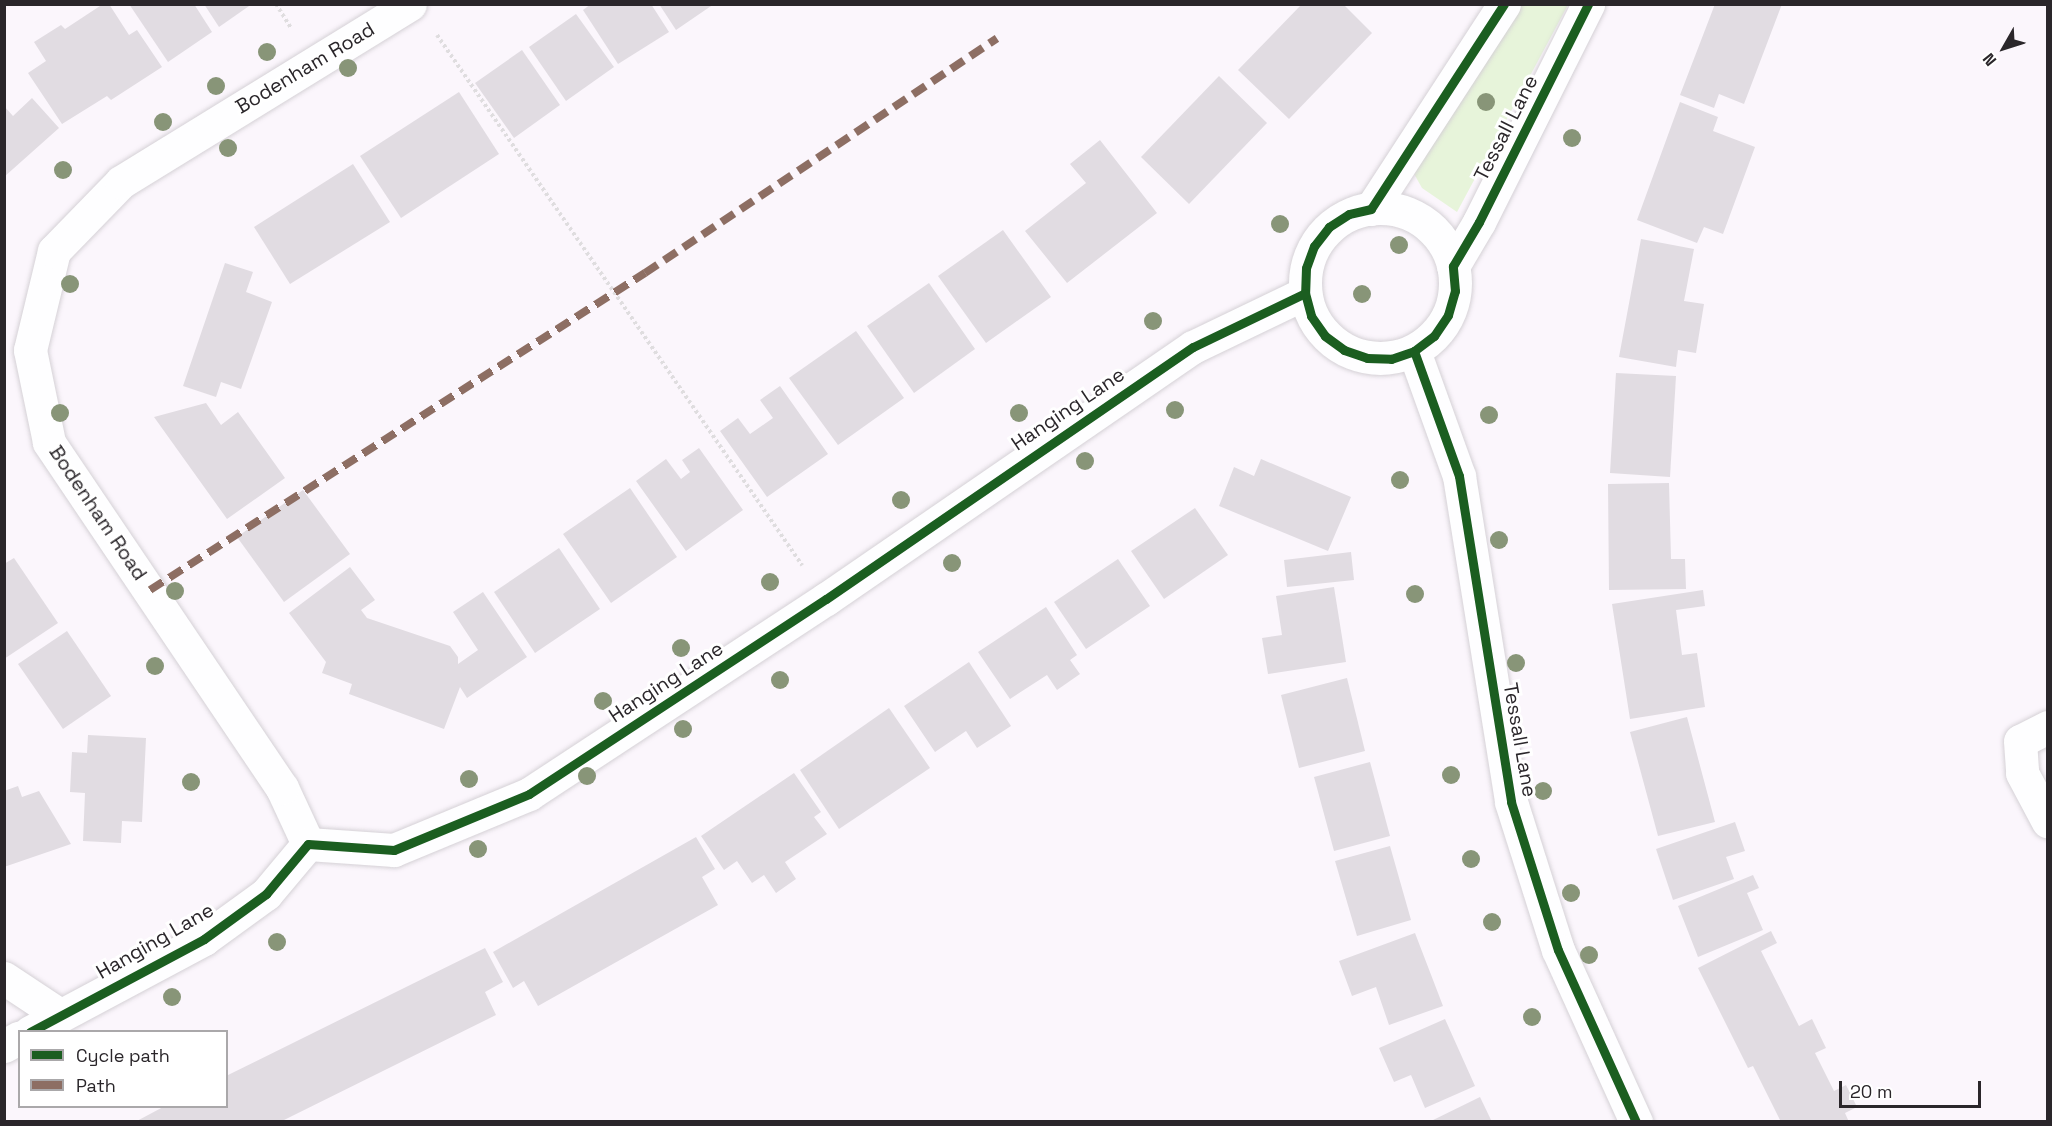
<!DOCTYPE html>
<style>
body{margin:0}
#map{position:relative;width:2052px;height:1126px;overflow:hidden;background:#fbf6fc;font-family:"Space Grotesk",sans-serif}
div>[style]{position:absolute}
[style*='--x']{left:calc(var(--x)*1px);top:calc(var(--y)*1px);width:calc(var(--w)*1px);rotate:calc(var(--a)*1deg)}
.green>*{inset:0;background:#e7f4da}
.building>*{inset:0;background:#e1dce2}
.path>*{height:4px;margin-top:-2px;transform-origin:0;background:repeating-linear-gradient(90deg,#dfdddf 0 3px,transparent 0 6px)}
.roads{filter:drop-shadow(0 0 2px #d5d1d6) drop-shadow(0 0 2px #d5d1d6)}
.minor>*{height:33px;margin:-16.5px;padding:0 16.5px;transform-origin:16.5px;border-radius:16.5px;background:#fefeff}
.minor>.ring{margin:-16.5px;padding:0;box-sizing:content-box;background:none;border:33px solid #fefeff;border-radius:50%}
.quiet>*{height:8px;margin-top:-4px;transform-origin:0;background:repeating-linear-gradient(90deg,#8d6e63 0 15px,transparent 0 23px)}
.cycleway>*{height:9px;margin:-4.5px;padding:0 4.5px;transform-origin:4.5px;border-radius:4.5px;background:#1b5e20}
.trees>*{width:18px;height:18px;margin:-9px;border-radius:50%;background:#889578}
span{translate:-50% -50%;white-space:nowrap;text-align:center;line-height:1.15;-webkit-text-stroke:6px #fff;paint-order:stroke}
.street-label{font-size:20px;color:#2a262a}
.frame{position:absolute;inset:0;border:6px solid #2a262a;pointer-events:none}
.legend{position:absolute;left:18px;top:1030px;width:210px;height:78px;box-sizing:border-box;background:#fff;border:2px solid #aaa8aa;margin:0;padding:8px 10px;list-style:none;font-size:18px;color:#2a262a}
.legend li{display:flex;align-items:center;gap:12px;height:30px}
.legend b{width:30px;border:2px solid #aaa8aa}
.north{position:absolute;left:1974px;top:18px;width:60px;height:60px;-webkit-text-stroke:4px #fff;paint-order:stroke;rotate:231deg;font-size:16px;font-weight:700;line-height:24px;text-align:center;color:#2a262a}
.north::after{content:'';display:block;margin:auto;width:21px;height:27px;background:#2a262a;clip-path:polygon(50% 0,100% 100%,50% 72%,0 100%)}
.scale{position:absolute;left:1839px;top:1081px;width:142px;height:27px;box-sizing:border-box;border:3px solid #2a262a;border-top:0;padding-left:8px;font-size:18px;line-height:21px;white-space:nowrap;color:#2a262a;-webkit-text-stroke:4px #fff;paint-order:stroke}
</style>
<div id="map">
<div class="green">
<div style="clip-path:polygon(1518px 5px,1568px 5px,1457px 212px,1422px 188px,1413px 172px)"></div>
</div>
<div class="building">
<div style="clip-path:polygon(103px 4px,109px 4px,129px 35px,137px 30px,162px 67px,111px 100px,107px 96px,62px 124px,28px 73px,46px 61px,34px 42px,61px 25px,65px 29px)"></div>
<div style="clip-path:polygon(129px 4px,194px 4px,212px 32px,168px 62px)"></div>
<div style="clip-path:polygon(204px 4px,252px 4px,219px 27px)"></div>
<div style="clip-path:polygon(591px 4px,651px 4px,669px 32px,618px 64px,583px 10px)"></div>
<div style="clip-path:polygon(659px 4px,714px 4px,676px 30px)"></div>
<div style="clip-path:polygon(1302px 4px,1343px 4px,1372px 33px,1289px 119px,1238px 70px)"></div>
<div style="clip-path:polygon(1715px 4px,1782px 4px,1744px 104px,1719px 94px,1714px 108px,1680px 95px)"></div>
<div style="clip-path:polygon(576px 14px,614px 67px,566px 101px,529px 47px)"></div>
<div style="clip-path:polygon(522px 50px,560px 105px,514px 138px,475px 83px)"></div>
<div style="clip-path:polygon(1219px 76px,1267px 123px,1189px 204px,1141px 157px)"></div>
<div style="clip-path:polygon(459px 92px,499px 154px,401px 218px,360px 156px)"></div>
<div style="clip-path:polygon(32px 98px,59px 128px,4px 177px,4px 106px,13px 116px)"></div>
<div style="clip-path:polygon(1680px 102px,1718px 117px,1713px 131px,1755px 147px,1723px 234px,1704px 227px,1697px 243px,1637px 220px)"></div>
<div style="clip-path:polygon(1100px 140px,1157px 213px,1067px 283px,1025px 231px,1086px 183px,1070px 164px)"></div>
<div style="clip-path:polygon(353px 164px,390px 222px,290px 284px,254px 227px)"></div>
<div style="clip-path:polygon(1003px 230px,1051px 297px,986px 343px,938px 276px)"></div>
<div style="clip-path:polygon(1641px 239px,1694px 249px,1684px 301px,1704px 304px,1696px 353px,1678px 350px,1676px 367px,1619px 357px)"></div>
<div style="clip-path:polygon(225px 263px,253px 272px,246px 292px,272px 302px,241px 389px,221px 382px,216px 397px,183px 386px)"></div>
<div style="clip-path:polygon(929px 283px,975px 349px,914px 393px,867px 326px)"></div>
<div style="clip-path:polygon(856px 331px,904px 398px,838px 445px,789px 378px)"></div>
<div style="clip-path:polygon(1616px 373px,1676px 376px,1670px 477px,1610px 473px)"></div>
<div style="clip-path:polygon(780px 386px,828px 454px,767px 497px,720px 431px,738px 418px,750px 434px,773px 418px,760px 400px)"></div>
<div style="clip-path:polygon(206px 403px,221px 425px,238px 412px,285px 478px,227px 519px,154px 417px)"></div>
<div style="clip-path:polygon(699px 448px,743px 510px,686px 551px,636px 481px,666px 459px,681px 479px,690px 472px,682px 460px)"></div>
<div style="clip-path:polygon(1261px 459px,1351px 497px,1328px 551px,1219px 506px,1234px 467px,1254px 476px)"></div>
<div style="clip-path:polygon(1669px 483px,1671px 559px,1685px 559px,1686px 589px,1609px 590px,1608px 484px)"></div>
<div style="clip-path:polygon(630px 488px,677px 557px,611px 603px,563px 534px)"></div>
<div style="clip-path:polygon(303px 490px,350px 554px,284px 602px,237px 537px)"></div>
<div style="clip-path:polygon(1195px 508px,1228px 555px,1164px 599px,1131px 551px)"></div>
<div style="clip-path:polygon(559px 548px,600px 609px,535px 653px,494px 592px)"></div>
<div style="clip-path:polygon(1351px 552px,1354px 580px,1287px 587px,1284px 560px)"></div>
<div style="clip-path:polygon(14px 558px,58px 623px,4px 659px,4px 564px)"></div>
<div style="clip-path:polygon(1118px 559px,1150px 606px,1086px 649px,1054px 602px)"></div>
<div style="clip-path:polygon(350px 567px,375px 600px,361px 610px,367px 618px,450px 646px,458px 657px,458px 664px,478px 650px,453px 612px,483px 592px,527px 657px,467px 698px,460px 687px,444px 729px,349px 694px,352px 684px,322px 673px,326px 662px,289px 613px)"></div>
<div style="clip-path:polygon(1334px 587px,1346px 662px,1268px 674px,1262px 638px,1282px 635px,1276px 596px)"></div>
<div style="clip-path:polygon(1703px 590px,1705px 606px,1676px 610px,1682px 655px,1697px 653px,1705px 707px,1630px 719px,1612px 604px)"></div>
<div style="clip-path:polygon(1046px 607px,1077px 655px,1070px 660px,1080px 674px,1057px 690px,1047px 675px,1010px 699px,978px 652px)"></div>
<div style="clip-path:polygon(67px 631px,111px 696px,63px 729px,18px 664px)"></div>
<div style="clip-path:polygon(969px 662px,1011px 726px,977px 748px,966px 731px,935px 752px,904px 706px)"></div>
<div style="clip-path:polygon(1347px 678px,1365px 751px,1299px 768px,1281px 695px)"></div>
<div style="clip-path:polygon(889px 708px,930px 768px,839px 829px,800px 770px)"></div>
<div style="clip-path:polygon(1687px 717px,1715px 822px,1658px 836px,1630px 732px)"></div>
<div style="clip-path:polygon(88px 735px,146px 738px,142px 822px,122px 821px,121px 843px,83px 841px,85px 793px,70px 792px,72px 752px,87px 753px)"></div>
<div style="clip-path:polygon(1370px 762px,1390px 836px,1334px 851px,1314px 777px)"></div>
<div style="clip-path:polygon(794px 773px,821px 812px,814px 817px,827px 834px,785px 862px,796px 879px,776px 893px,764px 875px,752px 883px,737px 861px,724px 870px,701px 836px)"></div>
<div style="clip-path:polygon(18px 786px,22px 797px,39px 791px,71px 844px,4px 867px,4px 791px)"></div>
<div style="clip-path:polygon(1735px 822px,1745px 851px,1726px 857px,1734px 879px,1673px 900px,1656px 849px)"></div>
<div style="clip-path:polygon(696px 837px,715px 869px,702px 877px,718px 905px,538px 1006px,524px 981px,513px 988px,493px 952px)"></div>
<div style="clip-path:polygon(1390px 846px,1411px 920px,1357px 936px,1335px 861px)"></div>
<div style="clip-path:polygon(1753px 875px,1759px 888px,1747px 893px,1763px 930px,1698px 957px,1678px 906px)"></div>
<div style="clip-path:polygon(1771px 931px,1777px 943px,1761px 951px,1799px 1026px,1812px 1019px,1826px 1048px,1815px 1053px,1834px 1091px,1846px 1085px,1857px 1107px,1845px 1113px,1849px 1122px,1781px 1122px,1753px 1066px,1748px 1068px,1698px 968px)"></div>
<div style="clip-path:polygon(1415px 933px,1443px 1006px,1389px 1025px,1376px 987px,1352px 996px,1339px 961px)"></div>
<div style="clip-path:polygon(485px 948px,503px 982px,485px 992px,496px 1015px,280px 1122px,135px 1122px,165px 1106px,226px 1106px,226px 1076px)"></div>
<div style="clip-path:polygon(1445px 1019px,1475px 1086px,1425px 1108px,1411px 1075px,1394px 1082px,1379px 1048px)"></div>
<div style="clip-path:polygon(1480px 1097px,1492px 1122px,1429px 1122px)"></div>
</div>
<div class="path">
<div style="--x:276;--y:4;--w:28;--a:58"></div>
<div style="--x:437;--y:35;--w:644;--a:55.45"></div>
</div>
<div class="roads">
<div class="minor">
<div class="ring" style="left:1305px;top:208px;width:117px;height:117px"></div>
<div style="--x:1371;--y:209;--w:244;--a:-57"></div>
<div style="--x:1453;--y:266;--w:51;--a:-59.4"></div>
<div style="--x:1479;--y:222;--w:244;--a:-63.4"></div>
<div style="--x:1414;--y:351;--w:133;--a:70.2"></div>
<div style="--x:1459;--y:476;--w:330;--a:80.9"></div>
<div style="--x:1511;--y:802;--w:155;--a:72.4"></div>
<div style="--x:1558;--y:950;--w:189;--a:65.6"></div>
<div style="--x:2048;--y:727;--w:31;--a:153"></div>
<div style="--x:2020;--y:741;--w:32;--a:86"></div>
<div style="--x:2022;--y:773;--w:55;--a:62"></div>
<div style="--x:308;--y:844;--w:62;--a:-114.9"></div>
<div style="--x:282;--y:788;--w:417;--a:-124"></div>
<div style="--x:49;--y:442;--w:94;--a:-101.7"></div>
<div style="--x:30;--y:350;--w:102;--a:-76.4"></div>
<div style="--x:54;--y:251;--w:96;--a:-45.8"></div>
<div style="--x:121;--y:182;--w:339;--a:-31.6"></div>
<div style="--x:4;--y:978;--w:67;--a:33.5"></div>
<div style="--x:30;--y:1032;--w:197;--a:-28.1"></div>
<div style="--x:204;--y:939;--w:77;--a:-36"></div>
<div style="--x:266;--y:894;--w:65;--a:-50"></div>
<div style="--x:308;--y:844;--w:86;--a:4"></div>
<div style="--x:394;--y:850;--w:146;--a:-22.5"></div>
<div style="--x:529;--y:794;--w:355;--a:-33.3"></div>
<div style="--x:826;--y:599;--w:445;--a:-34.5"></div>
<div style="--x:1193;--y:347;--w:124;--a:-25.7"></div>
<div style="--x:4;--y:1046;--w:18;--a:-29"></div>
</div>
</div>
<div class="quiet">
<div style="--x:150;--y:590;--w:588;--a:-32.64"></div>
<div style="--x:645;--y:273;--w:423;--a:-33.7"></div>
</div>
<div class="cycleway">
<div style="--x:1504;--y:4;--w:244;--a:123"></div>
<div style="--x:1371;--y:209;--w:23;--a:167"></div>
<div style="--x:1349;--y:214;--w:24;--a:147"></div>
<div style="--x:1329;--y:227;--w:24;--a:128"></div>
<div style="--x:1314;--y:246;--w:23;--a:110"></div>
<div style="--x:1306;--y:268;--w:25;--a:92"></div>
<div style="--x:1305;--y:293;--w:24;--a:75"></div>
<div style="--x:1311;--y:316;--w:24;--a:55"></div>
<div style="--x:1325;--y:336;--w:24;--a:36"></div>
<div style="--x:1344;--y:350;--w:24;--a:19"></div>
<div style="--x:1367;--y:358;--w:24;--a:2"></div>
<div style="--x:1391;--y:359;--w:24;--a:-19"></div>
<div style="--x:1414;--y:351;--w:25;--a:-37"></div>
<div style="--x:1434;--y:336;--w:25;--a:-56"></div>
<div style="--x:1448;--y:315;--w:25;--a:-74"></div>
<div style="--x:1455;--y:291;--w:25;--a:-95"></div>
<div style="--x:1453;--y:266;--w:51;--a:-59.4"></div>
<div style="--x:1479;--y:222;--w:244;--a:-63.4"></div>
<div style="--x:1414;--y:351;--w:133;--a:70.2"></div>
<div style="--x:1459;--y:476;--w:330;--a:80.9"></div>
<div style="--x:1511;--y:802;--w:155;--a:72.4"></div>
<div style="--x:1558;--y:950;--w:189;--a:65.6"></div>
<div style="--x:30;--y:1032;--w:197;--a:-28.1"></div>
<div style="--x:204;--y:939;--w:77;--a:-36"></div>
<div style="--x:266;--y:894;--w:65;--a:-50"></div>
<div style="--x:308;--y:844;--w:86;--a:4"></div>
<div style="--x:394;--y:850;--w:146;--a:-22.5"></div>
<div style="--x:529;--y:794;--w:355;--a:-33.3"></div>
<div style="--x:826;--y:599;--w:445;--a:-34.5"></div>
<div style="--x:1193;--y:347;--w:124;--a:-25.7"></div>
</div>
<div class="trees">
<div style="left:267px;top:52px"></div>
<div style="left:348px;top:68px"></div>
<div style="left:216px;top:86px"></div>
<div style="left:1486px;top:102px"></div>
<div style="left:163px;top:122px"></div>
<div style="left:1572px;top:138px"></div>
<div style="left:228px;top:148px"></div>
<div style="left:63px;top:170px"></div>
<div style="left:1280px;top:224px"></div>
<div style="left:1399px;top:245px"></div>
<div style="left:70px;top:284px"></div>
<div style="left:1362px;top:294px"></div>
<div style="left:1153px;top:321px"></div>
<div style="left:1175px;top:410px"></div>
<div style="left:60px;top:413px"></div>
<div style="left:1019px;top:413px"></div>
<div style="left:1489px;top:415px"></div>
<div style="left:1085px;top:461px"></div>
<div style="left:1400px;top:480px"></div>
<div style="left:901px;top:500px"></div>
<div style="left:1499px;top:540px"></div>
<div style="left:952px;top:563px"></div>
<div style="left:770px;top:582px"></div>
<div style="left:175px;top:591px"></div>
<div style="left:1415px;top:594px"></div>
<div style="left:681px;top:648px"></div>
<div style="left:1516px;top:663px"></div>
<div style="left:155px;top:666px"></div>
<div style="left:780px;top:680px"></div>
<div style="left:603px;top:701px"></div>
<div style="left:683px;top:729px"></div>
<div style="left:1451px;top:775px"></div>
<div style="left:587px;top:776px"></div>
<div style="left:469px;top:779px"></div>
<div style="left:191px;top:782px"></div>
<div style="left:1543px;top:791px"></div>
<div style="left:478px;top:849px"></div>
<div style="left:1471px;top:859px"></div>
<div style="left:1571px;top:893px"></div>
<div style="left:1492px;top:922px"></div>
<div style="left:277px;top:942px"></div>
<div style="left:1589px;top:955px"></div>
<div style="left:172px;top:997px"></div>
<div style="left:1532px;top:1017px"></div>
</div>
<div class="street-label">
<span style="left:305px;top:68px;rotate:-31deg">Bodenham Road</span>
<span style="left:1506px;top:128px;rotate:-63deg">Tessall Lane</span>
<span style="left:1068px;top:409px;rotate:-34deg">Hanging Lane</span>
<span style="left:98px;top:513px;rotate:56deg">Bodenham Road</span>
<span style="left:666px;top:682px;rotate:-33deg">Hanging Lane</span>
<span style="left:1520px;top:740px;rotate:80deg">Tessall Lane</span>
<span style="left:155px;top:941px;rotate:-30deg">Hanging Lane</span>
</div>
<div class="frame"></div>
<ul class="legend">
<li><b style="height:8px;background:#1b5e20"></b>Cycle path</li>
<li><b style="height:8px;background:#8d6e63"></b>Path</li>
</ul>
<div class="north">N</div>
<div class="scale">20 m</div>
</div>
